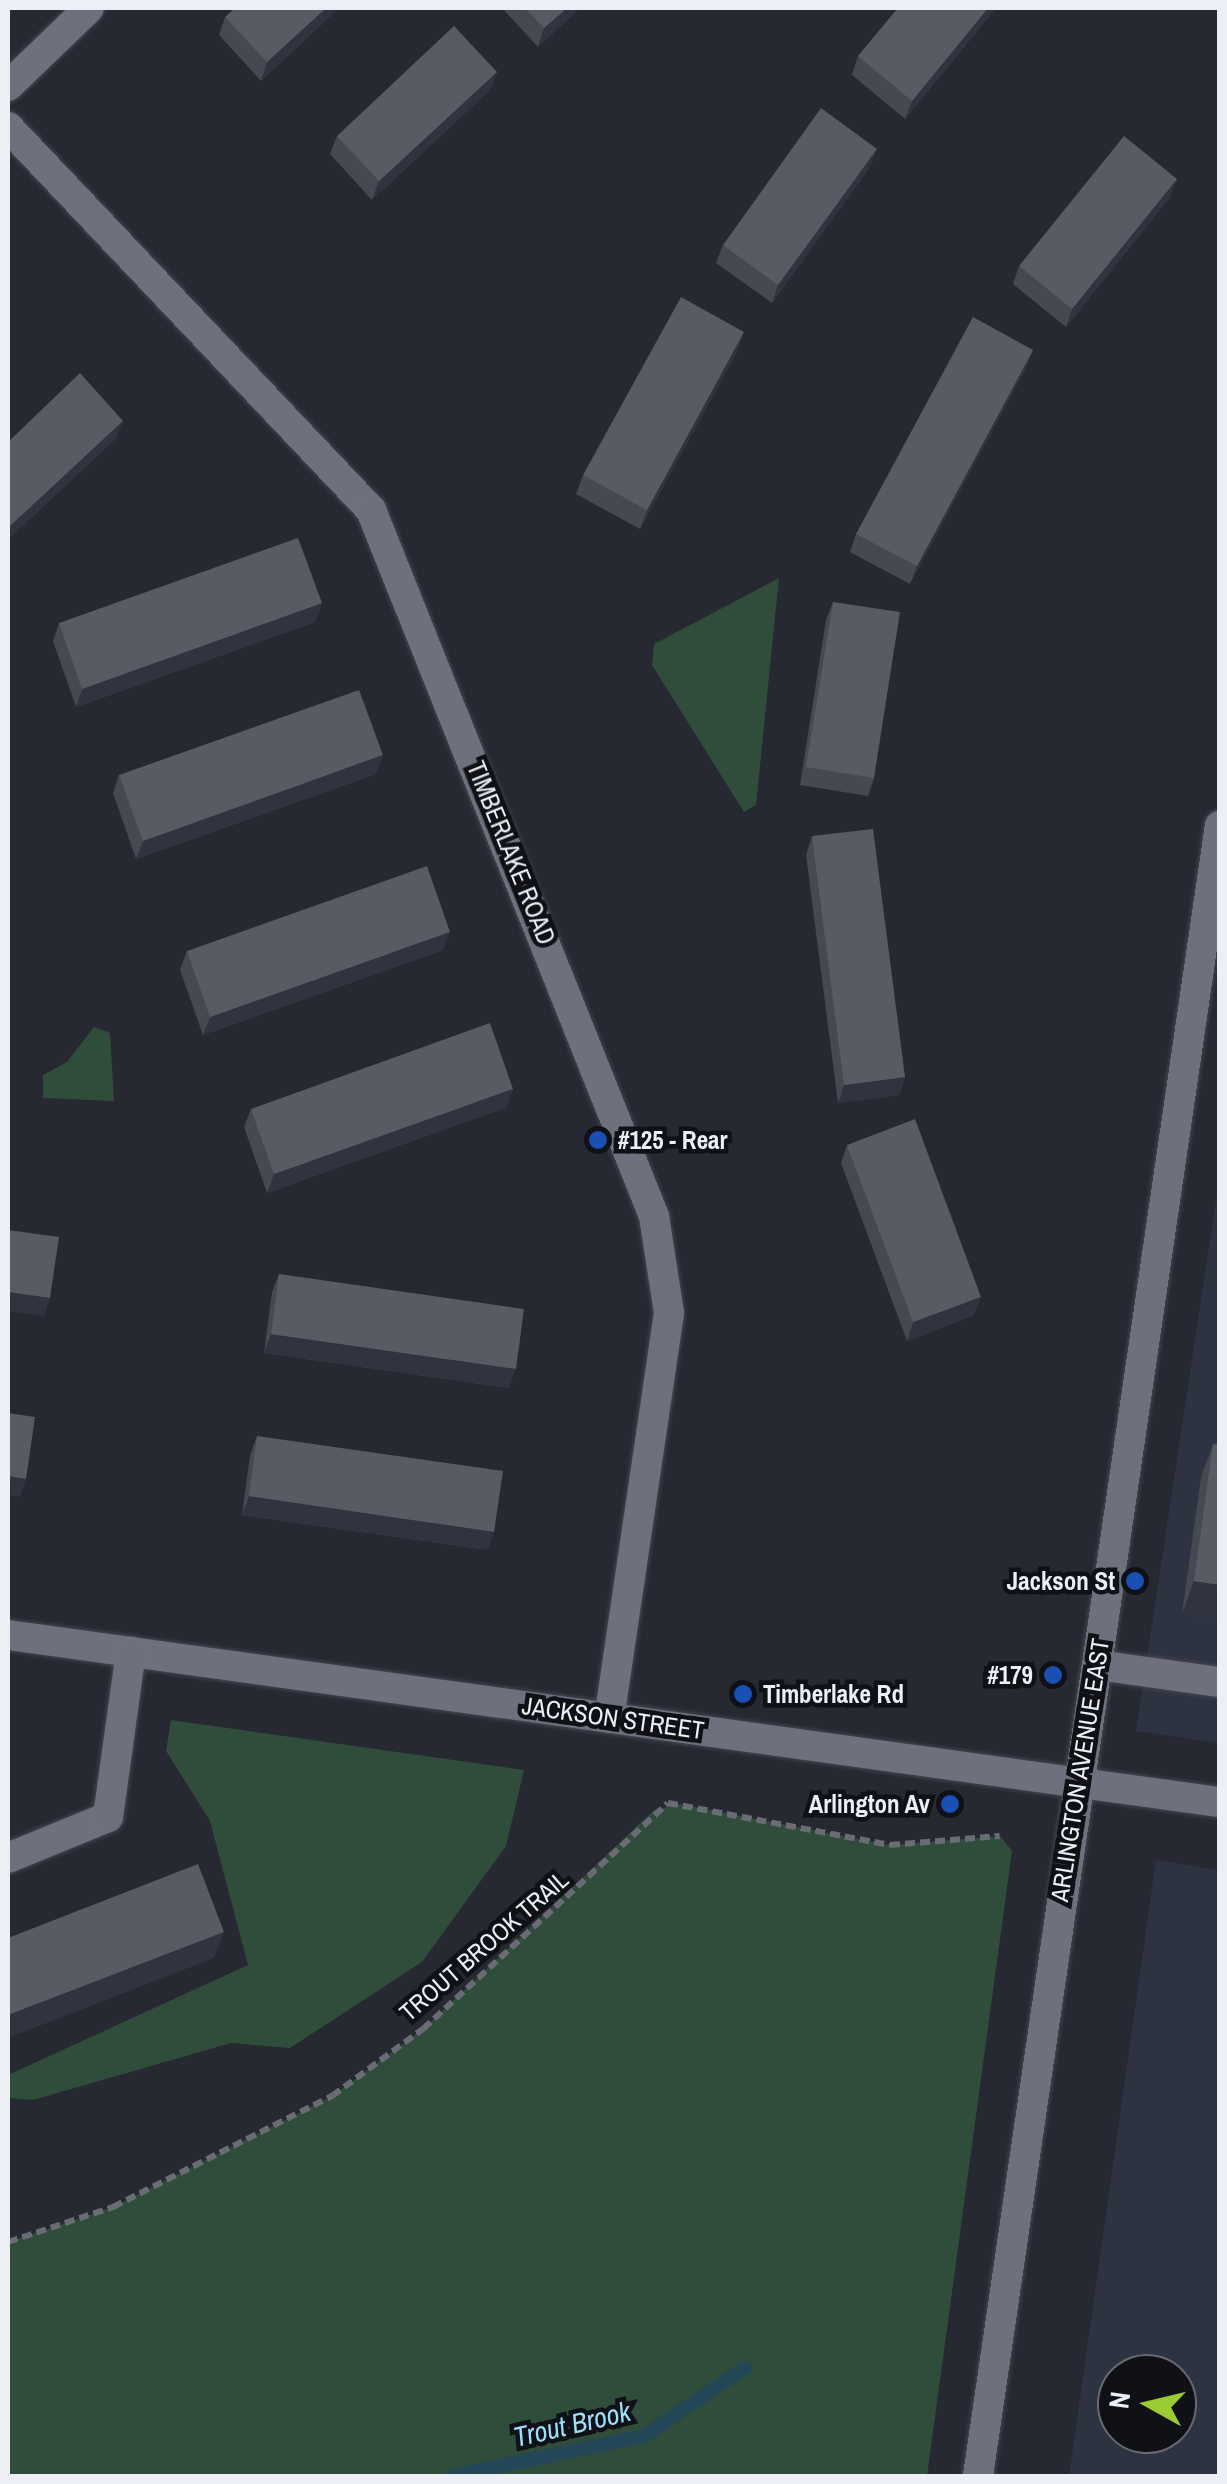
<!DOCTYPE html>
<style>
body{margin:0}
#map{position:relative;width:1227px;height:2484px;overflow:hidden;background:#262832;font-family:"Archivo Narrow",sans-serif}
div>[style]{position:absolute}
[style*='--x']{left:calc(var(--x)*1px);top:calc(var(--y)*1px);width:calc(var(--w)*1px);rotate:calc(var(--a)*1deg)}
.built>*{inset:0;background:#2e3342}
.green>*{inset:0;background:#304c3a}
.stream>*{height:14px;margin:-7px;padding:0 7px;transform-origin:7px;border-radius:7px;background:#234756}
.path>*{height:6px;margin-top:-3px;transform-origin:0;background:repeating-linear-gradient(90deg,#6a6c75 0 10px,transparent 0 15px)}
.roads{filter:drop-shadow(0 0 2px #44464f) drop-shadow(0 0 2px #44464f)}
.minor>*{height:30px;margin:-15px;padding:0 15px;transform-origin:15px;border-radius:15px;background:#6e717d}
.wall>*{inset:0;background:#464952}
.shaded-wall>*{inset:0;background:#31343e}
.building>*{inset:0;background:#585a64}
.dots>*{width:28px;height:28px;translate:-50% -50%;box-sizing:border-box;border:5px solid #101116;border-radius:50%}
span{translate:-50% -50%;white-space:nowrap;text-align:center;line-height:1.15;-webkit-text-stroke:9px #101116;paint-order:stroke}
.street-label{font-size:25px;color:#edeff6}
.poi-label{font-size:25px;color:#edeff6;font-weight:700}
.left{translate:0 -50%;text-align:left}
.right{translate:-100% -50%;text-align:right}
.water-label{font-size:28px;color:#9cdffc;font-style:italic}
.frame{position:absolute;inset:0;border:10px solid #edeff6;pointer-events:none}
.north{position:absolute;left:1097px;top:2354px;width:100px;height:100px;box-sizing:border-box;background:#101116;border:2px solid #686a70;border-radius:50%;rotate:278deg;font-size:28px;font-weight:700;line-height:40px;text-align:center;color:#edeff6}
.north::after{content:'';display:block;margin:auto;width:35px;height:45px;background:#9bcb32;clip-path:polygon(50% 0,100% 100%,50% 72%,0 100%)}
</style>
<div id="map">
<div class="built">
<div style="clip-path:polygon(1219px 1180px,1219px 1743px,1136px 1731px)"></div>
<div style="clip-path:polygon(evenodd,1156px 1860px,1219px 1870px,1219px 2476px,1069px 2476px,1156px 1860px,1117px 2374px,1177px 2374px,1177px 2434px,1117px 2434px,1117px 2374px)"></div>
</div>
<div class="green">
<div style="clip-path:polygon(779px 578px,756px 805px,744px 812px,652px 665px,654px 644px)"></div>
<div style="clip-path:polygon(94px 1027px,110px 1033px,114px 1101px,43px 1098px,43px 1075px,67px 1062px)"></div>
<div style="clip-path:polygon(171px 1720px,524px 1770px,506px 1846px,422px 1962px,290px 2048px,231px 2043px,33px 2100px,8px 2098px,8px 2075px,248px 1965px,210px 1821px,166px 1751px)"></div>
<div style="clip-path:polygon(680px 1804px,890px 1845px,1000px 1836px,1012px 1851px,927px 2476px,8px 2476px,8px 2242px,113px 2207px,332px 2096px,423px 2029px,654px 1810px)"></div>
</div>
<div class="stream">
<div style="--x:451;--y:2476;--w:197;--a:-11.7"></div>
<div style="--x:644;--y:2436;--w:122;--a:-34"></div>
</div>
<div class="path">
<div style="--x:8;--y:2242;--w:111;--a:-18.4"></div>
<div style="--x:113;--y:2207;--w:246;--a:-26.9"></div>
<div style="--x:332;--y:2096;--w:113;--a:-36.4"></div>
<div style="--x:423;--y:2029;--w:333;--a:-42.7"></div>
<div style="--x:668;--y:1803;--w:226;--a:10.7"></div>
<div style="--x:890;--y:1845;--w:110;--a:-4.7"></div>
</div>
<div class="roads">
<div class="minor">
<div style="--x:8;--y:86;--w:112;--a:-43.9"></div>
<div style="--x:8;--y:127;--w:528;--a:46.54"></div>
<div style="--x:371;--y:510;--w:761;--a:68.16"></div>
<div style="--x:654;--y:1216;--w:98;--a:81.2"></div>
<div style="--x:669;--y:1313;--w:409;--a:98.4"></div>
<div style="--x:8;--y:1635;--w:1223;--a:7.85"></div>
<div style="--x:1097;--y:1665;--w:124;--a:7.9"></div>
<div style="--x:8;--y:1858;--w:108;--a:-22.3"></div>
<div style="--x:108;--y:1817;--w:167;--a:-82.1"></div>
<div style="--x:978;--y:2476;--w:1668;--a:-81.66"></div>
</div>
</div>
<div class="wall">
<div style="clip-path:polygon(339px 8px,261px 81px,219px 35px,225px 17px)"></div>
<div style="clip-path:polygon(502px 8px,580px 8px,538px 47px)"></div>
<div style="clip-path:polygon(898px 8px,996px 8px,905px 119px,852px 75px,858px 56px)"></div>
<div style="clip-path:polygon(497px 72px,490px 90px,372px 200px,330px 154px,337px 136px)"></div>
<div style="clip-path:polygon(870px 167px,772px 303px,716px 263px,723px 245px)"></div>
<div style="clip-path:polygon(1177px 179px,1170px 197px,1066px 327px,1013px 284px,1019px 266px)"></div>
<div style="clip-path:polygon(738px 350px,640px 529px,576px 494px,583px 475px)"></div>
<div style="clip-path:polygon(1033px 350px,1026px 368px,910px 584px,850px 552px,856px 534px)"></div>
<div style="clip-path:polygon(833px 602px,874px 778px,868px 796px,800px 785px,826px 620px)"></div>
<div style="clip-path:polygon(322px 603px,315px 622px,76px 707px,53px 641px,59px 623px)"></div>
<div style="clip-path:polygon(376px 774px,136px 859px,113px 793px,119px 775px)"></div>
<div style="clip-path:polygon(812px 836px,905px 1077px,899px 1095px,838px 1103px,806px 855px)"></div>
<div style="clip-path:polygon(443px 950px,203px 1035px,180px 970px,187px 951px)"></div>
<div style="clip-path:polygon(507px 1107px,267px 1193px,244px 1127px,251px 1109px)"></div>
<div style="clip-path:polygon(847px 1145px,974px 1315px,907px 1341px,841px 1163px)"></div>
<div style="clip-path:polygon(279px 1274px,509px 1388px,264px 1353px,272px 1292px)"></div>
<div style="clip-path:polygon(257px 1436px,488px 1550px,242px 1515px,250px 1455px)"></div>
<div style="clip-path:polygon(1213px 1444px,1220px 1445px,1220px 1619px,1182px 1614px,1201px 1477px)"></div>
</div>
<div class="shaded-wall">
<div style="clip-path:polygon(326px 8px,339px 8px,261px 81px,267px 62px)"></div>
<div style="clip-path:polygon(567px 8px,580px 8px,538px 47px,544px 28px)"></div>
<div style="clip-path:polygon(988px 8px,996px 8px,905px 119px,912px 101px)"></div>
<div style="clip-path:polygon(497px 72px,490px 90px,372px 200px,379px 181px)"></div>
<div style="clip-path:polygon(877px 149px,870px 167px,772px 303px,778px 285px)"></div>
<div style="clip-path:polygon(1177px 179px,1170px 197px,1066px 327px,1072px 309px)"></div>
<div style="clip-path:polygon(744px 332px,738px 350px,640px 529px,647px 510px)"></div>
<div style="clip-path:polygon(1033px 350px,1026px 368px,910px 584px,917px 566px)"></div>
<div style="clip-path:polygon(123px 421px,116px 439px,8px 540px,8px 528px)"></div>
<div style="clip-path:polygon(322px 603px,315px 622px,76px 707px,82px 689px)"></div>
<div style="clip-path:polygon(383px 755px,376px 774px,136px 859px,143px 841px)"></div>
<div style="clip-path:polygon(450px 932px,443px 950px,203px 1035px,210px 1017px)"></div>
<div style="clip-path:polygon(905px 1077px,899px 1095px,838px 1103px,844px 1085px)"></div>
<div style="clip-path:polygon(513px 1089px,507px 1107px,267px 1193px,274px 1174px)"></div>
<div style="clip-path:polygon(8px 1292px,50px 1298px,44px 1316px,8px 1311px)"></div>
<div style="clip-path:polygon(981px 1297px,974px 1315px,907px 1341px,913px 1322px)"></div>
<div style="clip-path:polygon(271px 1334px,516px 1369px,509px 1388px,264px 1353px)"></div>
<div style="clip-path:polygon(8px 1476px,26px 1479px,20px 1497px,8px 1495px)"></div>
<div style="clip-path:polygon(249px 1496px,494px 1532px,488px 1550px,242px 1515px)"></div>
<div style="clip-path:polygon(1194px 1581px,1220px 1585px,1220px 1619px,1182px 1614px)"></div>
<div style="clip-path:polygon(224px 1932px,214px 1958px,8px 2038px,8px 2015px)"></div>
</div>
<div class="building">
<div style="clip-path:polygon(235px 8px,326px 8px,267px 62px,225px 17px)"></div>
<div style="clip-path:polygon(525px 8px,567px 8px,544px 28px)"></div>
<div style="clip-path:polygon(898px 8px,988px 8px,912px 101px,858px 56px)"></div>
<div style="clip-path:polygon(454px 26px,497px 72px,379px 181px,337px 136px)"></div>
<div style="clip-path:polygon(821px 108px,877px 149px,778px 285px,723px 245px)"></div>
<div style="clip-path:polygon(1124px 136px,1177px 179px,1072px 309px,1019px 266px)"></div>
<div style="clip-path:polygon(681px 297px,744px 332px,647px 510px,583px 475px)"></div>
<div style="clip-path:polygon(973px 317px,1033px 350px,917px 566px,856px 534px)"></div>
<div style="clip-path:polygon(80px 373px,123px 421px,8px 528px,8px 442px)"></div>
<div style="clip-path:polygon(298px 538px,322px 603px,82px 689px,59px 623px)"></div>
<div style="clip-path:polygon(833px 602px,900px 612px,874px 778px,806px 767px)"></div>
<div style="clip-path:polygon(359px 690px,383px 755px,143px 841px,119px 775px)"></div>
<div style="clip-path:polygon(873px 829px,905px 1077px,844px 1085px,812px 836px)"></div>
<div style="clip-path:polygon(427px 866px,450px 932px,210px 1017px,187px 951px)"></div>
<div style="clip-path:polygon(490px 1023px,513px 1089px,274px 1174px,251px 1109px)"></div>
<div style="clip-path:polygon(915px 1119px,981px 1297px,913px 1322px,847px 1145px)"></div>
<div style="clip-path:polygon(8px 1230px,59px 1237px,50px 1298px,8px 1292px)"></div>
<div style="clip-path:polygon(279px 1274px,524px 1309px,516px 1369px,271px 1334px)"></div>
<div style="clip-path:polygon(8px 1413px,35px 1417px,26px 1479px,8px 1476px)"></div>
<div style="clip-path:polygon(257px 1436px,503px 1471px,494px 1532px,249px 1496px)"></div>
<div style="clip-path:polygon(1213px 1444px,1220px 1445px,1220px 1585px,1194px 1581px)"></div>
<div style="clip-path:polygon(198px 1864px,224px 1932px,8px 2015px,8px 1938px)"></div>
</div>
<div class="dots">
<div style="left:598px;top:1140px;background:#1a4fb4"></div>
<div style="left:1135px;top:1581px;background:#1a4fb4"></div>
<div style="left:1053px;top:1675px;background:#1a4fb4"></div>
<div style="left:743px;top:1694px;background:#1a4fb4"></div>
<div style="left:950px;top:1804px;background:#1a4fb4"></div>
</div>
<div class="street-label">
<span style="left:511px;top:853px;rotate:68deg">TIMBERLAKE ROAD</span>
<span style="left:613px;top:1718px;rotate:8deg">JACKSON STREET</span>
<span style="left:1080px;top:1770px;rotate:-81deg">ARLINGTON AVENUE EAST</span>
<span style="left:484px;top:1946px;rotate:-41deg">TROUT BROOK TRAIL</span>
</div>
<div class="poi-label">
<span class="left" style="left:618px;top:1140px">#125 - Rear</span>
<span class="right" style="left:1115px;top:1581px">Jackson St</span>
<span class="right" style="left:1033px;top:1675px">#179</span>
<span class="left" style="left:763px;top:1694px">Timberlake Rd</span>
<span class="right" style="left:930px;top:1804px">Arlington Av</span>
</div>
<div class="water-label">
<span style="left:572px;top:2424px;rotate:-13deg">Trout Brook</span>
</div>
<div class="frame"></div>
<div class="north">N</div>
</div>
